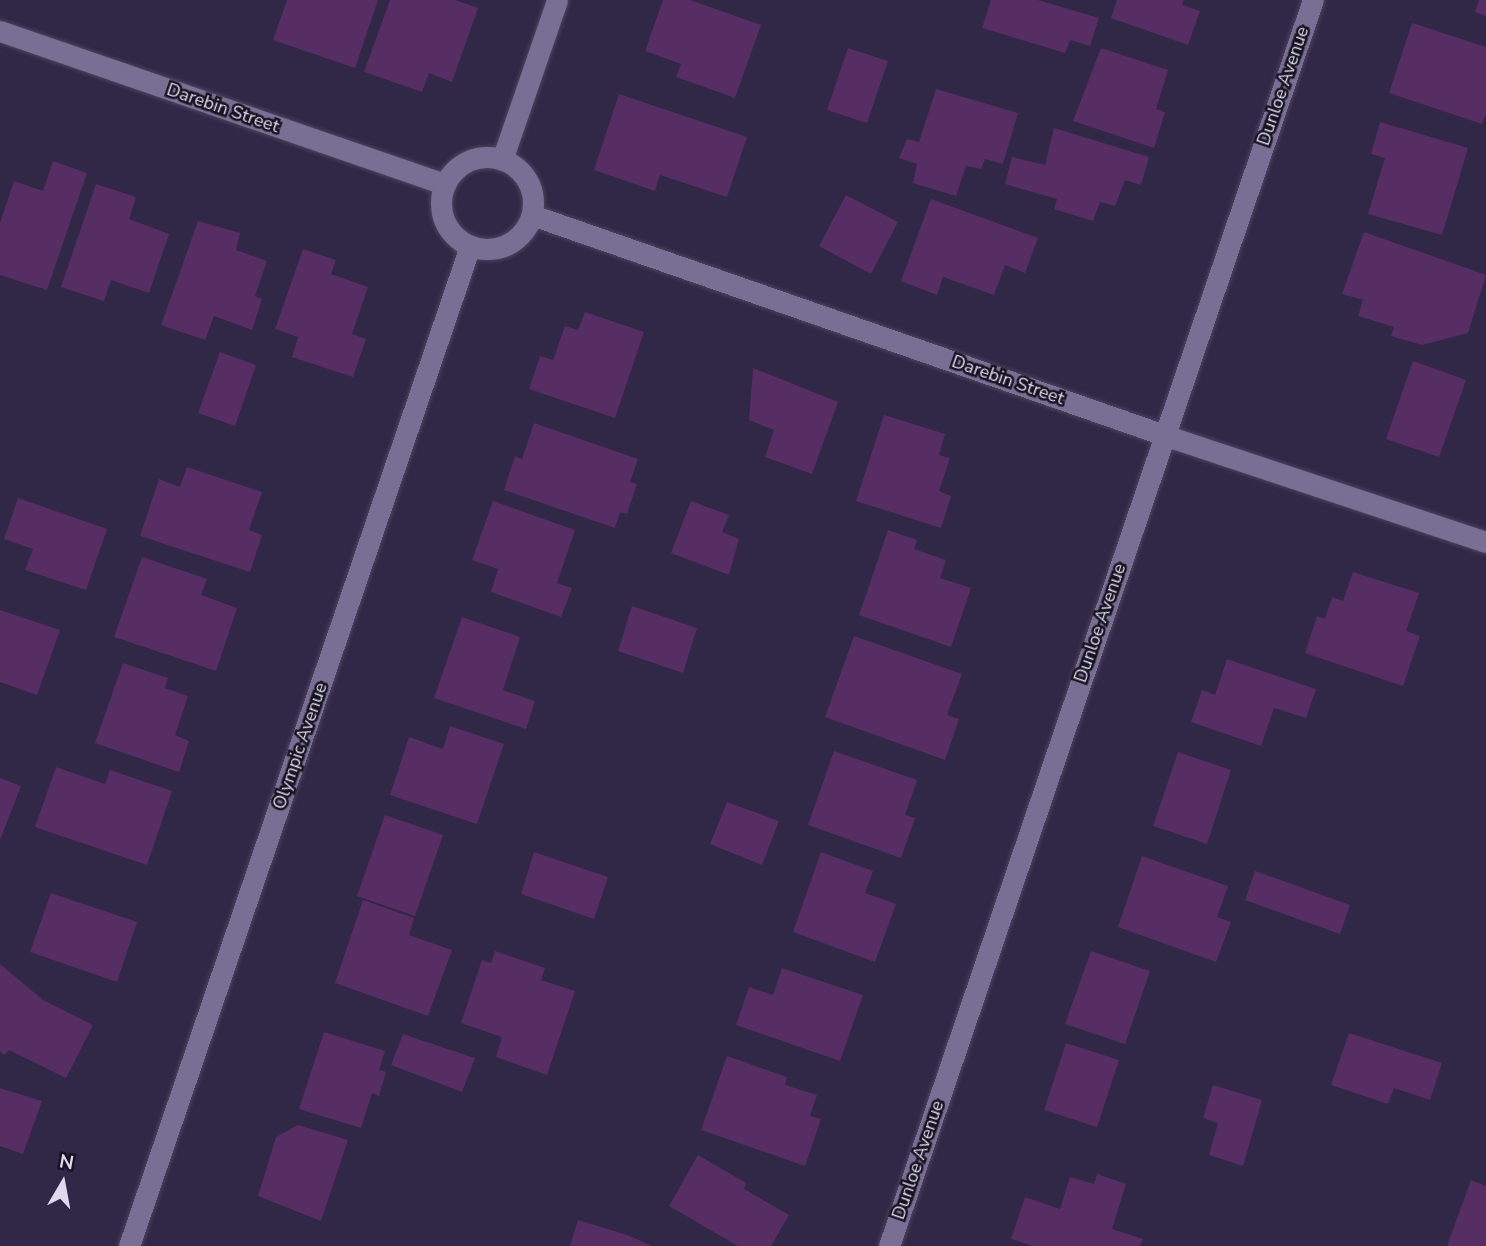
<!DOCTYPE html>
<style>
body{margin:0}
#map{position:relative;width:1486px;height:1246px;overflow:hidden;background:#312746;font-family:"Nunito Sans",sans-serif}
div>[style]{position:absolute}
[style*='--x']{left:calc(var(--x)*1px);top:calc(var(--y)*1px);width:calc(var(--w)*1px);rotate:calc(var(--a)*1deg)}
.building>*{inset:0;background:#572e63}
.roads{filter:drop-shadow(0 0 2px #4c445e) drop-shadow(0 0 2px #4c445e)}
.minor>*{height:21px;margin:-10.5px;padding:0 10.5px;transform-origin:10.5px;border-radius:10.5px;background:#796e93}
.minor>.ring{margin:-10.5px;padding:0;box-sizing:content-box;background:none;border:21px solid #796e93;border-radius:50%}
span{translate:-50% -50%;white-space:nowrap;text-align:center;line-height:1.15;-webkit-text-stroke:5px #171321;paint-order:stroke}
.street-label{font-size:18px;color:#dfd9ee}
.north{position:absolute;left:28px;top:1148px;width:70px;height:70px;-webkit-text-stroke:5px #171321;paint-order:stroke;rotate:10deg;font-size:19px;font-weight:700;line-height:28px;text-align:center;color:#dfd9ee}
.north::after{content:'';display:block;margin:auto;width:24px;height:32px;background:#dfd9ee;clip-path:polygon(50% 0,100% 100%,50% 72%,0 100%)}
</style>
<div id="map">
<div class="building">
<div style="clip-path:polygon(287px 0,378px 0,355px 68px,273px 40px)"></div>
<div style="clip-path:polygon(390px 0,455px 0,478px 8px,452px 82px,429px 73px,422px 92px,364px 72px)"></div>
<div style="clip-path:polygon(663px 0,690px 0,761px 25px,735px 98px,676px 77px,681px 64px,645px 51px)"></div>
<div style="clip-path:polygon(991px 0,1038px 0,1099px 18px,1090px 46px,1070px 40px,1065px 53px,982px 28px)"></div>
<div style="clip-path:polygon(1117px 0,1184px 0,1182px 5px,1200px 11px,1188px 45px,1111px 18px)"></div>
<div style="clip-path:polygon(1479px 0,1486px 0,1486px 16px,1475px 12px)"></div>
<div style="clip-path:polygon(1412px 23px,1486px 47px,1486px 113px,1482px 124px,1389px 93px)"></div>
<div style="clip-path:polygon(848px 48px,888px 61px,867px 123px,827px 110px)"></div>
<div style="clip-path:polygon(1101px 48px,1168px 70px,1156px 109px,1165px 112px,1154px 148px,1073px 121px)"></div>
<div style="clip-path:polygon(936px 89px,1018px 113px,1003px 164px,985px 159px,981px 169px,966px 166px,956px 196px,913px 183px,917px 164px,899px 158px,907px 139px,919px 142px)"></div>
<div style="clip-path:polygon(619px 94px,747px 137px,727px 197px,660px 175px,655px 191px,594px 170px)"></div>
<div style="clip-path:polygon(1380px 122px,1468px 148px,1442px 235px,1368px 214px,1385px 158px,1371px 154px)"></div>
<div style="clip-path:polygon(1054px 128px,1149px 157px,1141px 185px,1125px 180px,1115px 206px,1100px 202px,1093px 221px,1054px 209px,1057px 199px,1005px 184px,1012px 157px,1045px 165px)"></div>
<div style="clip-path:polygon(53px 161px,87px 173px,47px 290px,0 275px,0 223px,14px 181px,43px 191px)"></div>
<div style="clip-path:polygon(96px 184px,136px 197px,129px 219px,169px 234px,149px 293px,111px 280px,104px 301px,61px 287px)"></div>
<div style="clip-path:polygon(846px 195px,898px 222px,871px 274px,819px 246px)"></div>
<div style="clip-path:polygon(931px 199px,1038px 238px,1025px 273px,1005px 265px,994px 295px,943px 277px,937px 295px,901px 281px)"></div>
<div style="clip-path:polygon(198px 221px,240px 233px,236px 250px,267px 261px,255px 296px,262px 299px,252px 330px,214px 316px,205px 340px,161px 325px)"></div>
<div style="clip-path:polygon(1364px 232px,1486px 275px,1468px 333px,1422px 345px,1391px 336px,1394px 327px,1358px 316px,1363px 300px,1342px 294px)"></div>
<div style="clip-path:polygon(303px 249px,336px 260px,331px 274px,368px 287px,352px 334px,366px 339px,353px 377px,292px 357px,298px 337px,275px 329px)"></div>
<div style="clip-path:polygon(585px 312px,644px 332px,615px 418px,529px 389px,540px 356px,553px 360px,565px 326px,578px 330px)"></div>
<div style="clip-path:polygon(220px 352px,256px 365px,235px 426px,198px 413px)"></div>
<div style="clip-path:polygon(1413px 361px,1466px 380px,1439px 457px,1386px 439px)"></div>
<div style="clip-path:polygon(753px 368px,838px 402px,812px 474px,765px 457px,774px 430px,749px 420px)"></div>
<div style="clip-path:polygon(884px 415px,945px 434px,939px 455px,950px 458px,939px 491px,951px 496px,941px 528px,856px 501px)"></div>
<div style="clip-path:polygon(534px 423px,638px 459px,630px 482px,637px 484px,627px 514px,620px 512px,615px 528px,504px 490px,515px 456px,522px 459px)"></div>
<div style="clip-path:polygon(187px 467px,262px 492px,249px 530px,262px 535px,250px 572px,140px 536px,159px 479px,180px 487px)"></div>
<div style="clip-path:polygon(18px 498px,107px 529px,86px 590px,25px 570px,33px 549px,4px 539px)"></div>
<div style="clip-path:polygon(493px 501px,575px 530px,557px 583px,572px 588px,561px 617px,491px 592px,498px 569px,472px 560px)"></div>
<div style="clip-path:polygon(691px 501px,729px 515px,722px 532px,739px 539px,729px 575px,671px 553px)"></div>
<div style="clip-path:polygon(888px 530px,917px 540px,914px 549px,946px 560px,940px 578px,971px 588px,951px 647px,859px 615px)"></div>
<div style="clip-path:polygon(142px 557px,207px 579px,201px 595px,237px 608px,216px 671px,114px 637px)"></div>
<div style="clip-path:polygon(1353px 572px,1419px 593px,1406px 631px,1420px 636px,1403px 686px,1305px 653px,1317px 616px,1325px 619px,1332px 597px,1343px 601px)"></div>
<div style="clip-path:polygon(632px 606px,697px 628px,683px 673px,618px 651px)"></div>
<div style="clip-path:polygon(0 610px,60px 630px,37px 695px,0 682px)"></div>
<div style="clip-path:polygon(462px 617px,520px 637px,503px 690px,535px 701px,526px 729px,434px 698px)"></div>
<div style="clip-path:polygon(854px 636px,962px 674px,947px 715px,959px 719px,945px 760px,825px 717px)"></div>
<div style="clip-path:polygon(1227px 659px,1316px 689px,1306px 718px,1274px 708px,1261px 746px,1191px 722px,1202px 690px,1215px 695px)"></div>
<div style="clip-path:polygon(123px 663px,168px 678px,165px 688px,188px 696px,175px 735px,189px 741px,179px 772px,95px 743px)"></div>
<div style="clip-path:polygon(450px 726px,504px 744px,477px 824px,390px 795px,409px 737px,443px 749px)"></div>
<div style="clip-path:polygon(834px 751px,917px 780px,905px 815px,915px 818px,901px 858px,808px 825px)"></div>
<div style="clip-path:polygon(1178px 752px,1231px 770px,1207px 844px,1153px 826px)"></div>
<div style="clip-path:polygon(56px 767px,105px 784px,110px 770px,172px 791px,147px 865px,35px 827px)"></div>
<div style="clip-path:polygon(0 778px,21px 786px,0 840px)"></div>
<div style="clip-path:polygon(727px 802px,779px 821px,762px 865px,710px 844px)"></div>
<div style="clip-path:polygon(385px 815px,443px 835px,415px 916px,357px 896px)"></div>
<div style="clip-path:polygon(534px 852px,608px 877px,594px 919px,521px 894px)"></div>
<div style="clip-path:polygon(821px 852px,873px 871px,865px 893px,896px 904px,875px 962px,793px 932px)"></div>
<div style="clip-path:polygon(1142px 856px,1228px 886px,1217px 917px,1231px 922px,1216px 962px,1118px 927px)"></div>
<div style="clip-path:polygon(1255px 871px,1350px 905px,1340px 934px,1245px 900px)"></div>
<div style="clip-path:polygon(51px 893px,137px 922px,117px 982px,30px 952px)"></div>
<div style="clip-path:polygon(363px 900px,414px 918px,409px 935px,452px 950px,428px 1016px,335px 983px)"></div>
<div style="clip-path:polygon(495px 951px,545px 968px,541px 980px,575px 991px,547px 1075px,496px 1057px,502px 1037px,461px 1023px,482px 960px,491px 963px)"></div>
<div style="clip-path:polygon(1091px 951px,1150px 971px,1125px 1044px,1065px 1024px)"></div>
<div style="clip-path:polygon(0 964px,43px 1000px,93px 1025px,66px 1078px,9px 1050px,4px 1055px,0 1051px)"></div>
<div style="clip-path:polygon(782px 968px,863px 995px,840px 1061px,736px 1025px,749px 987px,773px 995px)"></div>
<div style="clip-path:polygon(324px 1032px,385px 1051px,379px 1070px,386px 1072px,379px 1096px,372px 1093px,361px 1128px,299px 1109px)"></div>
<div style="clip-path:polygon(1349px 1033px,1442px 1063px,1430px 1100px,1394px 1088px,1388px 1104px,1331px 1085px)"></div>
<div style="clip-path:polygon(403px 1034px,475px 1058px,462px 1092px,391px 1065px)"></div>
<div style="clip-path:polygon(1066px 1043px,1119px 1060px,1097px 1127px,1044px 1110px)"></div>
<div style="clip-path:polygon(727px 1056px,787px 1077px,785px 1085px,817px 1095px,810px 1116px,821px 1119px,805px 1166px,701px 1130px)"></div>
<div style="clip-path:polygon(1213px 1085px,1262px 1100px,1243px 1166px,1209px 1155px,1218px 1123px,1203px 1118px)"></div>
<div style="clip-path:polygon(0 1088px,42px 1101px,23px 1154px,0 1146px)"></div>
<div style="clip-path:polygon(298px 1125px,348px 1140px,321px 1221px,258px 1196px,276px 1137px)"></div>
<div style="clip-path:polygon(698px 1155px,746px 1183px,744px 1189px,789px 1215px,771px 1246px,738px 1246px,669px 1206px)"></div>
<div style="clip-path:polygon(1097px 1174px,1126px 1184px,1112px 1229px,1143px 1239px,1140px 1246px,1033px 1246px,1011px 1239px,1025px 1197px,1060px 1209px,1070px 1177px,1094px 1184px)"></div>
<div style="clip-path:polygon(1471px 1180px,1486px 1186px,1486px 1246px,1447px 1246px)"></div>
<div style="clip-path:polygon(578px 1220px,627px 1235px,652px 1246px,570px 1246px)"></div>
</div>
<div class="roads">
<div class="minor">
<div style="--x:0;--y:31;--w:471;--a:19"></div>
<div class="ring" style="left:441px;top:157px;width:71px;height:71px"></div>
<div style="--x:502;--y:160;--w:169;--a:-71"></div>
<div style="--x:532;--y:215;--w:669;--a:19.19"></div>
<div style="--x:1164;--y:435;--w:339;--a:18.4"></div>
<div style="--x:129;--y:1246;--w:1057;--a:-71.17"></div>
<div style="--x:889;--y:1246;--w:1316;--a:-71.21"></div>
</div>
</div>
<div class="street-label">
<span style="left:1283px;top:86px;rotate:-71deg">Dunloe Avenue</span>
<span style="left:223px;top:108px;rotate:19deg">Darebin Street</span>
<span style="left:1008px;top:380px;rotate:19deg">Darebin Street</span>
<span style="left:1100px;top:623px;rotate:-71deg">Dunloe Avenue</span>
<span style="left:300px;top:746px;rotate:-71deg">Olympic Avenue</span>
<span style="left:918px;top:1160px;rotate:-71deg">Dunloe Avenue</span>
</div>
<div class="north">N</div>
</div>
